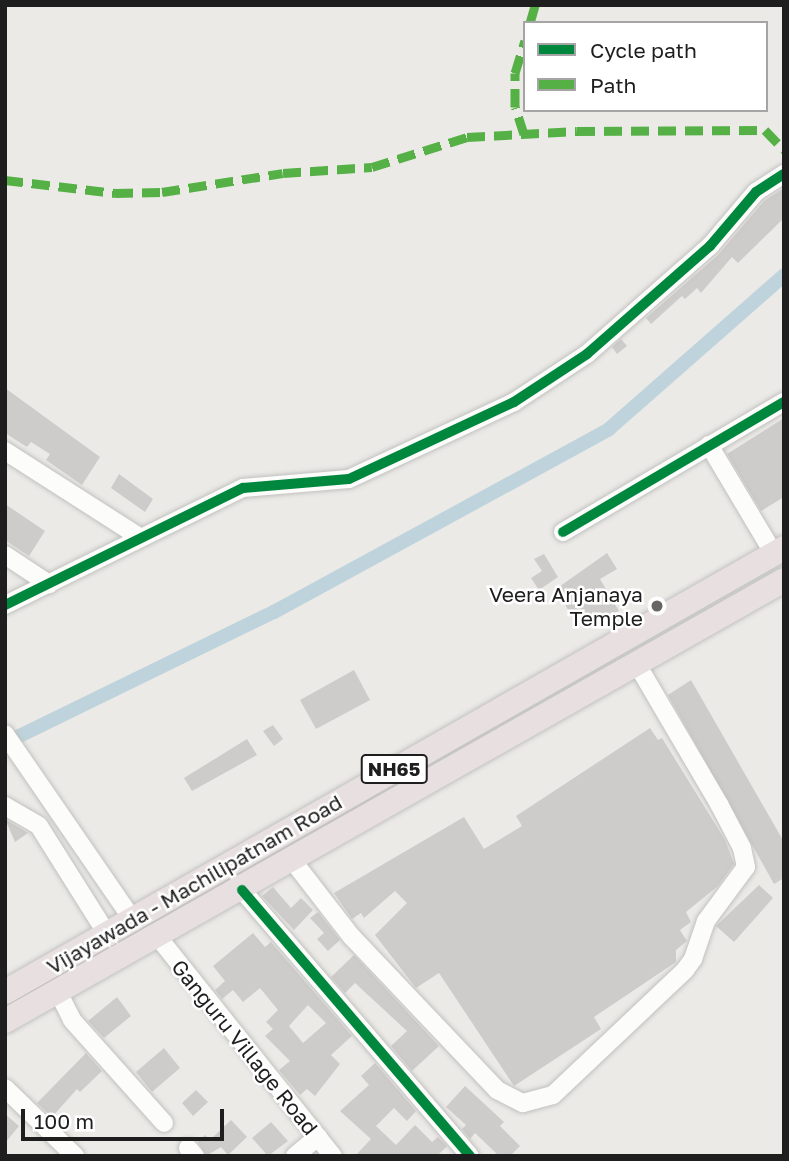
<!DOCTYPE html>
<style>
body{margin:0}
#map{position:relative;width:789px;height:1161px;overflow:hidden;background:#ebeae7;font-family:"Golos Text",sans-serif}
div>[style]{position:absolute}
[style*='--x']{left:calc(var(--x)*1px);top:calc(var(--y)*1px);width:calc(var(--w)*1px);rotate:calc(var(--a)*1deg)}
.canal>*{height:14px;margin:-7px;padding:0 7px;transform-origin:7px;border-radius:7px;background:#bed3db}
.building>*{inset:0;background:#ceccca}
.roads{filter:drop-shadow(0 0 2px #c1c1bf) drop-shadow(0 0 2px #c1c1bf)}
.minor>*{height:18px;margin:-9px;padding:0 9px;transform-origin:9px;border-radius:9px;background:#fcfcfb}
.highway>*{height:24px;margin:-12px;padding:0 12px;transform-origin:12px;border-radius:12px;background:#e8e0e0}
.quiet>*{height:9px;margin-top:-4.5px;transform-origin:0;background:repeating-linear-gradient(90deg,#55b145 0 18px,transparent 0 27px)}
.cycleway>*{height:10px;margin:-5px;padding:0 5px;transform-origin:5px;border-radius:5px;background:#00873e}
.dots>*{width:19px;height:19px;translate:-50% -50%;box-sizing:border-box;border:4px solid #fff;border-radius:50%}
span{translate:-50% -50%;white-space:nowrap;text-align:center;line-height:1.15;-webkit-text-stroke:5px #fff;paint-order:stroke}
.shield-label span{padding:2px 5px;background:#fff;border:2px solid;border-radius:5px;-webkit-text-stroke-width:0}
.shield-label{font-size:19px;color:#1e1e1e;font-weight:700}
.poi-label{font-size:21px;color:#1e1e1e}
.right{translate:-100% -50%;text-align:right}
.street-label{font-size:21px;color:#1e1e1e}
.frame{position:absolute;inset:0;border:7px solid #1e1e1e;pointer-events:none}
.legend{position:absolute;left:523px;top:21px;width:245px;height:91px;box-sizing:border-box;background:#fff;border:2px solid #a5a5a5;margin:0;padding:9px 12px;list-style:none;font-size:21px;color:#1e1e1e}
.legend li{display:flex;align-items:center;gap:14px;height:35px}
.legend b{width:35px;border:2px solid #a5a5a5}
.scale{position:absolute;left:21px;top:1109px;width:203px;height:32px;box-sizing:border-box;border:4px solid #1e1e1e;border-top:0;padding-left:9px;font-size:21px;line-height:24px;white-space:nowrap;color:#1e1e1e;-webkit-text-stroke:5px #fff;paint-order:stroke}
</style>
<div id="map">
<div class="canal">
<div style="--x:5;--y:743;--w:299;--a:-26"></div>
<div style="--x:274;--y:612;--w:382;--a:-28.6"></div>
<div style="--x:609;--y:429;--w:233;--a:-41.3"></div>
</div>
<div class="building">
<div style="clip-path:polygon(784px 188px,784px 218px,738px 263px,732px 257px,701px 293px,697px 288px,685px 299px,682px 296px,651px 324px,646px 318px,718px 255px,764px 201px)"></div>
<div style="clip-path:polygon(621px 339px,627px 346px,617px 354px,612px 347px)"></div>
<div style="clip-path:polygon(5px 388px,100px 457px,82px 485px,46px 460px,50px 454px,31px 442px,27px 447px,5px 433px)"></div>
<div style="clip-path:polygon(784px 418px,784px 497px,761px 511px,727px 454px)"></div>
<div style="clip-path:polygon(119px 474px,153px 499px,145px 512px,111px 488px)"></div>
<div style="clip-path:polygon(5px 504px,45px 531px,29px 556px,5px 540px)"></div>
<div style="clip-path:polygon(607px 553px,617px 569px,600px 579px,619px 611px,591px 627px,581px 610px,571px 615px,556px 589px)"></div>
<div style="clip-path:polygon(544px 554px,558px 577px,539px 590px,531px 578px,542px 571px,534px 559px)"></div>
<div style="clip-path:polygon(354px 670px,370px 700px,316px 729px,300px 700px)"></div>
<div style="clip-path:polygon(691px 680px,784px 842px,784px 878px,774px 884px,668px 695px)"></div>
<div style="clip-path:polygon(273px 725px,283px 739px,274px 746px,263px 731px)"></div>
<div style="clip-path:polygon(650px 728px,658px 740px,662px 738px,725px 840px,734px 864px,718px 886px,686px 912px,691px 922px,680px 930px,687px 941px,676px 950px,676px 962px,594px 1017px,601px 1029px,514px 1086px,439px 973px,416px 988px,375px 935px,407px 903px,395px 891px,364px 918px,361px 913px,352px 919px,334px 893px,464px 817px,484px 849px,522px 826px,516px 816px)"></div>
<div style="clip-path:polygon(247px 739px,257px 755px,192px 791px,184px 778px)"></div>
<div style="clip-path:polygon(5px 819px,28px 833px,15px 842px)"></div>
<div style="clip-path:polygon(759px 885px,773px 898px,734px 942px,716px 926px)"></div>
<div style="clip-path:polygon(273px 887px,291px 908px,301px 898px,313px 910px,294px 930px,262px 896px)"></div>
<div style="clip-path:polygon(318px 912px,340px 940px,328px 951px,317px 939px,324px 933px,310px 918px)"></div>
<div style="clip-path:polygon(evenodd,253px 933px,265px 947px,271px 942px,352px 1036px,331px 1055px,340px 1064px,315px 1096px,307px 1089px,300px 1095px,279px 1070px,290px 1061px,265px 1036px,273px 1029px,266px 1022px,278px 1010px,260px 988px,243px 1002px,233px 990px,222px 999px,215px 990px,225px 981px,213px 966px,253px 933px,308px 1005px,326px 1023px,303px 1043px,289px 1026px,308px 1005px)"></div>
<div style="clip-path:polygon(354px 955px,439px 1046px,412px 1071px,391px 1046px,407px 1031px,355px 983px,345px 993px,331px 977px)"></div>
<div style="clip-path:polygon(117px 997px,131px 1016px,104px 1038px,88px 1021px)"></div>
<div style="clip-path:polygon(164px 1048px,180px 1068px,152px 1092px,136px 1072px)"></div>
<div style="clip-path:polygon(86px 1053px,102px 1071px,80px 1092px,77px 1089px,52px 1117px,37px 1103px)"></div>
<div style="clip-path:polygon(375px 1063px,416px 1111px,407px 1121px,394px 1108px,376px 1126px,396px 1145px,415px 1125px,432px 1142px,438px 1137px,447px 1146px,437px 1156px,355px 1156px,371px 1139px,340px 1111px,369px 1085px,361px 1076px)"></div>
<div style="clip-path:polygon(465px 1086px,504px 1122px,500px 1126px,520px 1146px,510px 1156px,499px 1156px,475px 1133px,470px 1139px,462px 1129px,466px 1125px,446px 1107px)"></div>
<div style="clip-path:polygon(196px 1090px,208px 1102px,193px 1116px,182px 1103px)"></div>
<div style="clip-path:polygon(5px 1114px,19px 1126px,5px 1143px)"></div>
<div style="clip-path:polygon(231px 1120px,247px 1137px,228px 1155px,221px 1147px,206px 1156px,198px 1142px,205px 1135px,210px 1140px)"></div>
<div style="clip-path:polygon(271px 1122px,288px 1141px,268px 1156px,252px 1138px)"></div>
</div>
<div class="roads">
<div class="minor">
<div style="--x:709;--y:445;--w:127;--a:59.2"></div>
<div style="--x:5;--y:451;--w:161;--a:32.6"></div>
<div style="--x:563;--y:532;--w:256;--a:-30.5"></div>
<div style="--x:5;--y:555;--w:53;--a:33.4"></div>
<div style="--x:5;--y:605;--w:265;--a:-26.2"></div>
<div style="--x:243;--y:488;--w:106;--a:-4.9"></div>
<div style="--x:349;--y:479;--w:182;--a:-25"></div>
<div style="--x:514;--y:402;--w:87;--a:-33.3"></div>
<div style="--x:587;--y:354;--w:164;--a:-41.3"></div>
<div style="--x:710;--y:246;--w:71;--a:-49.6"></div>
<div style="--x:756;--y:192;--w:33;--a:-33"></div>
<div style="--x:5;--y:734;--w:228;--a:55.5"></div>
<div style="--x:5;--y:806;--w:39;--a:30"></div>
<div style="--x:39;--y:826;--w:131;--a:57.8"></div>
<div style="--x:293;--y:861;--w:95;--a:52.3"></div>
<div style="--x:351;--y:936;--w:212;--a:46.5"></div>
<div style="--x:497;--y:1090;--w:29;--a:27"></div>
<div style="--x:523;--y:1103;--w:31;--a:-15"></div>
<div style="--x:553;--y:1095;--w:182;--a:-43.4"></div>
<div style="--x:685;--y:970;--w:14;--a:-54"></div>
<div style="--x:693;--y:959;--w:40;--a:-71.1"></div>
<div style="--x:706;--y:921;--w:67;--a:-53.5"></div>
<div style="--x:746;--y:867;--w:19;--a:-102"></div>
<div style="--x:742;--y:848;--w:50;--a:-117.6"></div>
<div style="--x:719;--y:804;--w:162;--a:-120.4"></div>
<div style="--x:242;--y:890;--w:350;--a:49.4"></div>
<div style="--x:158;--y:937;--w:280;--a:51.4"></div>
<div style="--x:58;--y:992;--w:31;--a:63"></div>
<div style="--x:72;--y:1020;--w:138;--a:48.2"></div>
<div style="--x:5;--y:1088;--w:98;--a:44.2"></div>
<div style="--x:188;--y:1148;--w:11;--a:49"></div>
<div style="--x:295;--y:1156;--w:30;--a:-40"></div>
</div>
<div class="highway">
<div style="--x:5;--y:992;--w:897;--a:-29.68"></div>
<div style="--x:5;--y:1021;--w:895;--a:-29.51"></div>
</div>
</div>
<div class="quiet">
<div style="--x:530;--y:23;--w:19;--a:-74"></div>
<div style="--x:524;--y:134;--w:28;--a:-108"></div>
<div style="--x:515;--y:107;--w:34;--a:-90"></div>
<div style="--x:515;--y:73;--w:34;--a:-73"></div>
<div style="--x:5;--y:180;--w:111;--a:6.7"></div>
<div style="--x:115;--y:193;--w:47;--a:-1.2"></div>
<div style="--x:162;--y:192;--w:122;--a:-8.9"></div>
<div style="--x:283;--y:173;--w:89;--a:-3.9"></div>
<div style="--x:372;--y:167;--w:100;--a:-17.5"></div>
<div style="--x:467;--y:137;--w:110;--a:-3.1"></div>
<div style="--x:577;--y:131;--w:188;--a:-0.3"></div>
<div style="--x:765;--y:130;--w:28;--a:46"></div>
</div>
<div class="cycleway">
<div style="--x:563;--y:532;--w:256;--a:-30.5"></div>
<div style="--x:5;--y:605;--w:265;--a:-26.2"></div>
<div style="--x:243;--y:488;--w:106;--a:-4.9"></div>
<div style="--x:349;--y:479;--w:182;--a:-25"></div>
<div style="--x:514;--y:402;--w:87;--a:-33.3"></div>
<div style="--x:587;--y:354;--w:164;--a:-41.3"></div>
<div style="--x:710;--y:246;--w:71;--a:-49.6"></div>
<div style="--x:756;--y:192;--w:33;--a:-33"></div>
<div style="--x:242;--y:890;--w:350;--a:49.4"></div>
</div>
<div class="dots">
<div style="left:657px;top:606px;background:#666564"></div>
</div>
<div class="shield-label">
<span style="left:394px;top:769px">NH65</span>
</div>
<div class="poi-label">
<span class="right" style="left:643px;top:606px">Veera Anjanaya<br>Temple</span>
</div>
<div class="street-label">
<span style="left:194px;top:884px;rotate:-30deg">Vijayawada - Machilipatnam Road</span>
<span style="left:245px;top:1047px;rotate:51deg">Ganguru Village Road</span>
</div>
<div class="frame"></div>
<ul class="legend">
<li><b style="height:9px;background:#00873e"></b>Cycle path</li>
<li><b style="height:9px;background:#55b145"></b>Path</li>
</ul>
<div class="scale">100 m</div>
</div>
